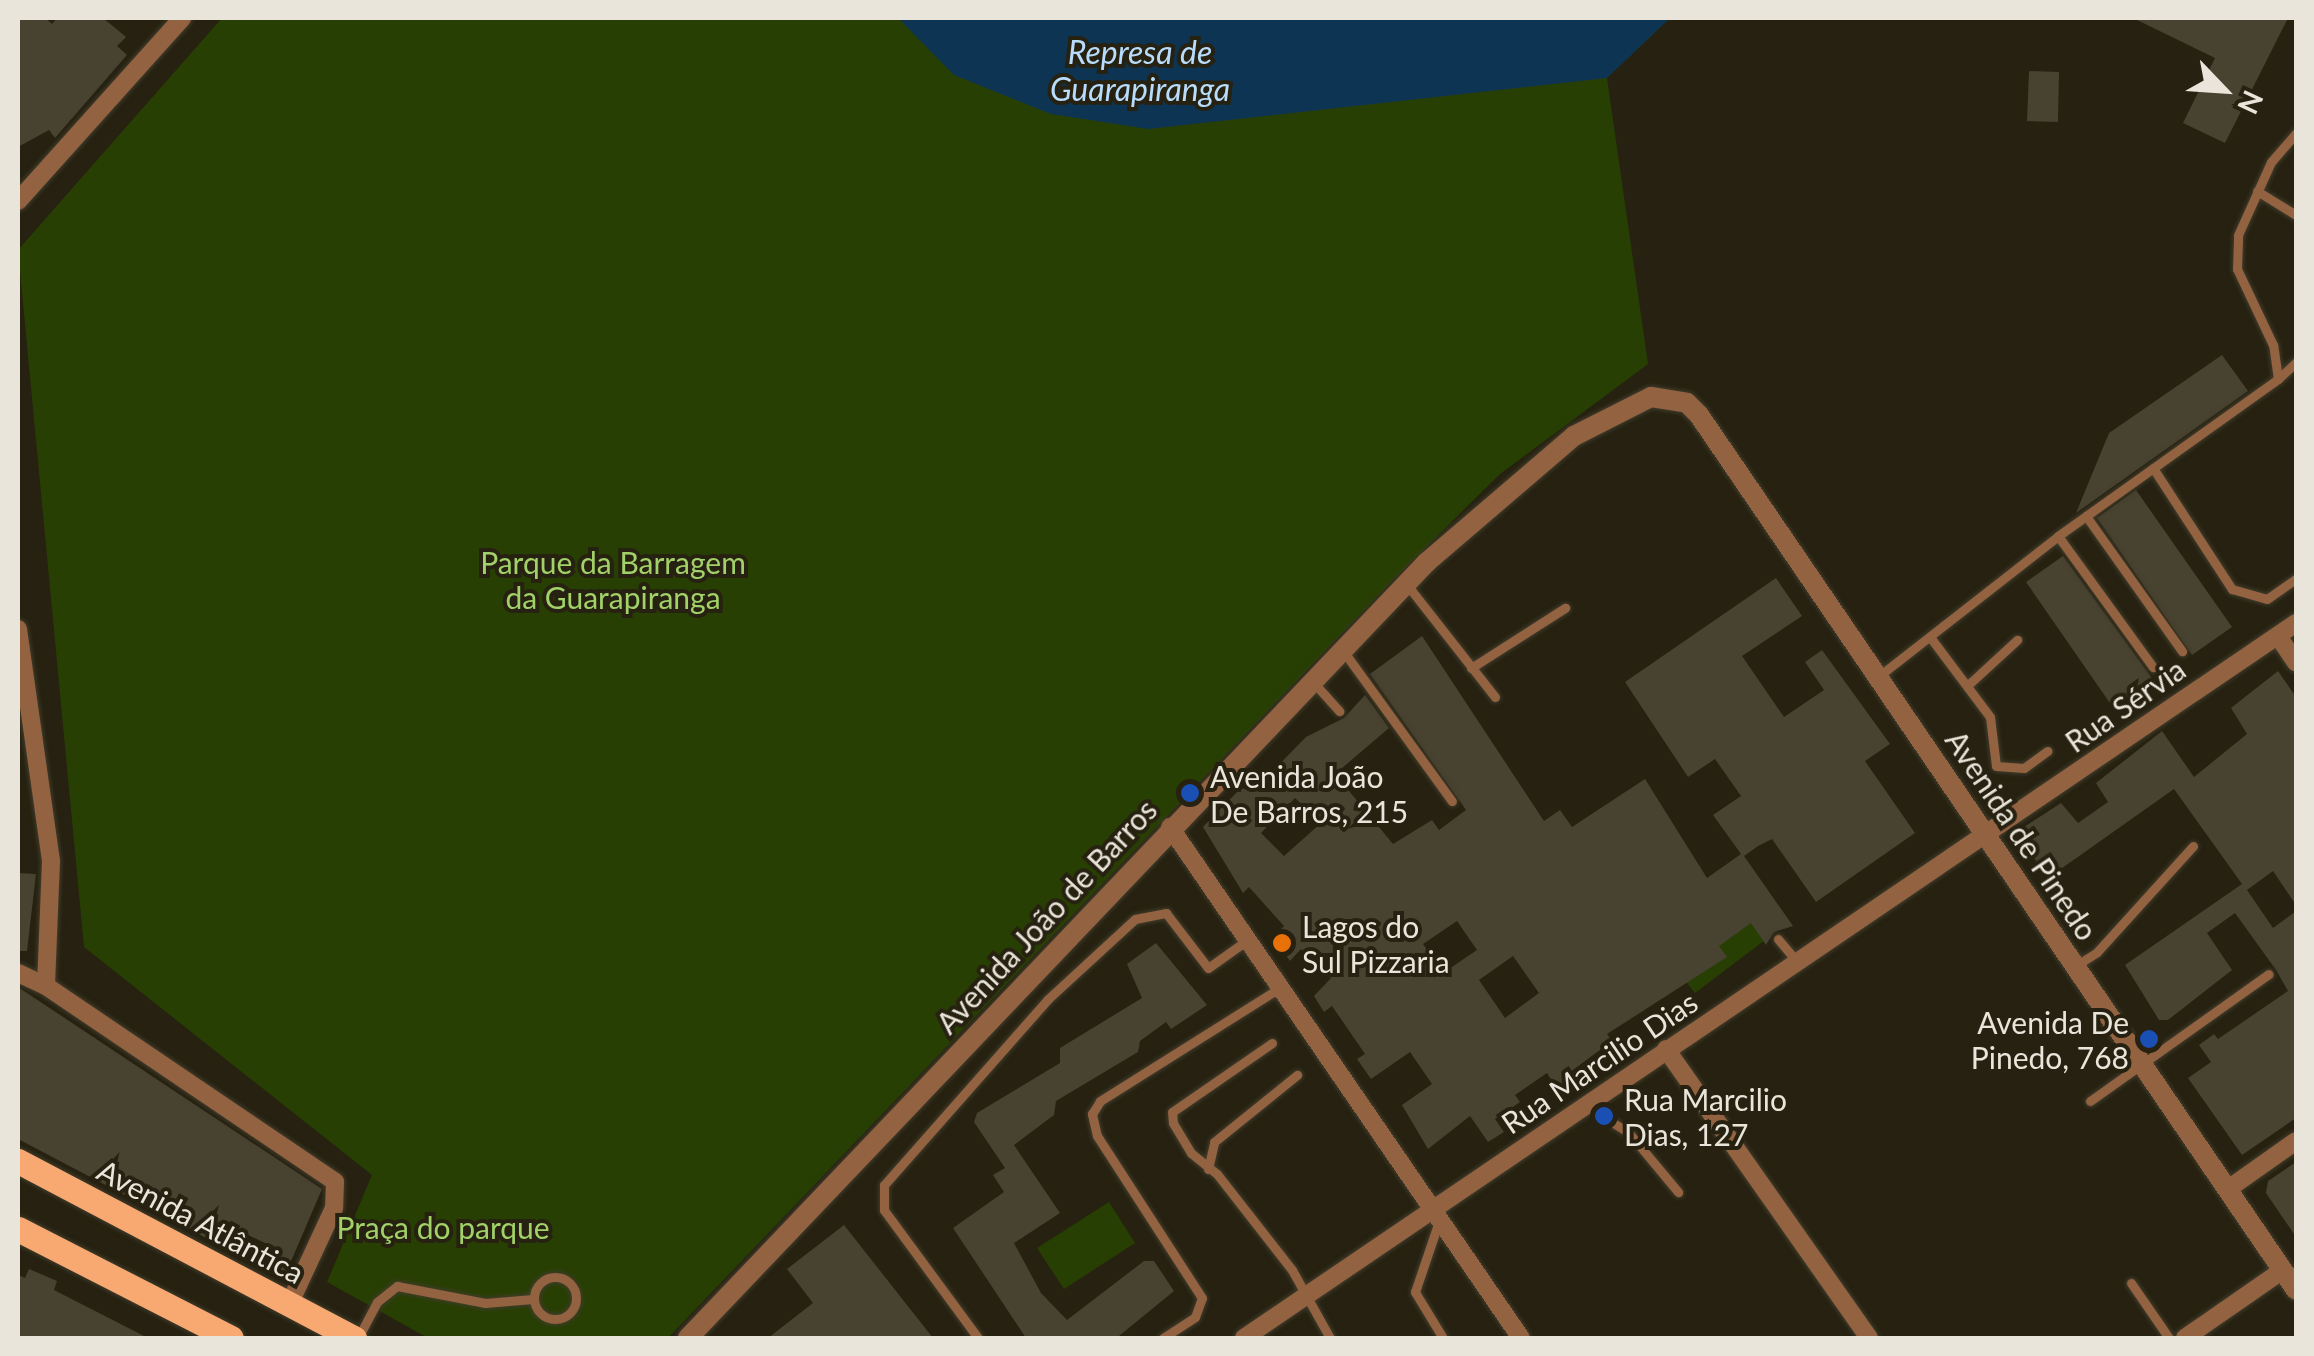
<!DOCTYPE html>
<meta charset="utf-8">
<style>
body{margin:0}
#map{position:relative;width:2314px;height:1356px;overflow:hidden;background:#262110;font-family:Lato,sans-serif}
div>[style]{position:absolute}
[style*='--x']{left:calc(var(--x)*1px);top:calc(var(--y)*1px);width:calc(var(--w)*1px);rotate:calc(var(--a)*1deg)}
.green>*{inset:0;background:#283f03}
.water>*{inset:0;background:#0d3553}
.building>*{inset:0;background:#484230}
.roads{filter:drop-shadow(0 0 2px #413c2c) drop-shadow(0 0 2px #413c2c)}
.service>*{height:9px;margin:-4.5px;padding:0 4.5px;transform-origin:4.5px;border-radius:4.5px;background:#926241}
.service>.ring{margin:-4.5px;padding:0;box-sizing:content-box;background:none;border:9px solid #926241;border-radius:50%}
.minor>*{height:18px;margin:-9px;padding:0 9px;transform-origin:9px;border-radius:9px;background:#926241}
.tertiary>*{height:20px;margin:-10px;padding:0 10px;transform-origin:10px;border-radius:10px;background:#926241}
.primary>*{height:25px;margin:-12.5px;padding:0 12.5px;transform-origin:12.5px;border-radius:12.5px;background:#f8a971}
.dots>*{width:28px;height:28px;translate:-50% -50%;box-sizing:border-box;border:5px solid #262110;border-radius:50%}
span{translate:-50% -50%;white-space:nowrap;text-align:center;line-height:1.15;-webkit-text-stroke:8px #262110;paint-order:stroke}
.park-label{font-size:30px;color:#a1d168}
.street-label{font-size:30px;color:#e9e5da}
.poi-label{font-size:30px;color:#e9e5da}
.left{translate:0 -50%;text-align:left}
.right{translate:-100% -50%;text-align:right}
.water-label{font-size:32px;color:#b8dcfb;font-style:italic}
.frame{position:absolute;inset:0;border:20px solid #e9e5da;pointer-events:none}
.north{position:absolute;left:2174px;top:40px;width:100px;height:100px;-webkit-text-stroke:8px #262110;paint-order:stroke;rotate:115deg;font-size:28px;font-weight:700;line-height:40px;text-align:center;color:#e9e5da}
.north::after{content:'';display:block;margin:auto;width:35px;height:45px;background:#e9e5da;clip-path:polygon(50% 0,100% 100%,50% 72%,0 100%)}
</style>
<div id="map">
<div class="green">
<div style="clip-path:polygon(222px 18px,1670px 18px,1607px 78px,1648px 364px,1500px 474px,1393px 580px,668px 1338px,428px 1338px,327px 1282px,372px 1175px,84px 947px,18px 250px)"></div>
<div style="clip-path:polygon(1764px 890px,1789px 922px,1695px 993px,1679px 973px)"></div>
<div style="clip-path:polygon(1109px 1202px,1135px 1243px,1064px 1289px,1037px 1248px)"></div>
</div>
<div class="water">
<div style="clip-path:polygon(898px 18px,1670px 18px,1607px 78px,1148px 129px,1051px 114px,954px 75px)"></div>
</div>
<div class="building">
<div style="clip-path:polygon(18px 18px,45px 18px,52px 24px,57px 18px,103px 18px,126px 37px,117px 46px,127px 55px,55px 138px,49px 130px,18px 147px)"></div>
<div style="clip-path:polygon(2133px 18px,2288px 18px,2225px 143px,2183px 123px,2215px 58px)"></div>
<div style="clip-path:polygon(2029px 71px,2059px 72px,2058px 122px,2027px 121px)"></div>
<div style="clip-path:polygon(2222px 355px,2248px 391px,2076px 513px,2109px 433px)"></div>
<div style="clip-path:polygon(2136px 490px,2232px 627px,2192px 655px,2097px 518px)"></div>
<div style="clip-path:polygon(2063px 556px,2154px 681px,2114px 709px,2026px 582px)"></div>
<div style="clip-path:polygon(evenodd,1776px 578px,1802px 616px,1742px 656px,1784px 717px,1824px 690px,1805px 662px,1822px 650px,1890px 744px,1865px 761px,1915px 833px,1816px 902px,1772px 839px,1758px 846px,1744px 856px,1793px 926px,1774px 932px,1766px 945px,1751px 923px,1719px 946px,1727px 957px,1607px 1034px,1612px 1041px,1569px 1073px,1575px 1082px,1559px 1092px,1547px 1073px,1515px 1095px,1520px 1102px,1495px 1119px,1504px 1132px,1488px 1142px,1470px 1116px,1428px 1149px,1402px 1105px,1432px 1084px,1410px 1052px,1371px 1079px,1357px 1059px,1365px 1054px,1332px 1006px,1324px 1012px,1314px 996px,1331px 978px,1301px 949px,1290px 961px,1273px 937px,1284px 926px,1249px 887px,1243px 893px,1203px 827px,1241px 788px,1253px 791px,1306px 737px,1344px 718px,1365px 695px,1389px 728px,1335px 774px,1393px 844px,1432px 820px,1439px 830px,1466px 810px,1370px 674px,1422px 636px,1544px 821px,1560px 810px,1572px 827px,1645px 779px,1707px 878px,1741px 854px,1713px 815px,1741px 796px,1715px 759px,1688px 777px,1625px 682px,1776px 578px,1295px 798px,1321px 823px,1284px 856px,1261px 833px,1295px 798px,1776px 578px,1457px 921px,1477px 950px,1443px 973px,1423px 944px,1457px 921px,1776px 578px,1513px 956px,1539px 993px,1505px 1018px,1479px 980px,1513px 956px)"></div>
<div style="clip-path:polygon(2278px 671px,2296px 697px,2296px 905px,2273px 871px,2247px 890px,2273px 928px,2296px 911px,2296px 1118px,2242px 1155px,2188px 1078px,2211px 1062px,2199px 1045px,2214px 1034px,2218px 1039px,2288px 991px,2276px 970px,2235px 913px,2207px 933px,2232px 970px,2168px 1020px,2159px 1020px,2125px 965px,2242px 884px,2174px 789px,2048px 878px,2016px 832px,2061px 803px,2078px 823px,2108px 802px,2096px 783px,2162px 731px,2194px 777px,2247px 734px,2231px 708px)"></div>
<div style="clip-path:polygon(18px 873px,36px 874px,27px 951px,18px 951px)"></div>
<div style="clip-path:polygon(1156px 943px,1207px 1005px,1171px 1029px,1166px 1022px,1140px 1041px,1138px 1052px,1056px 1101px,1054px 1115px,1014px 1145px,1060px 1213px,1014px 1243px,1041px 1293px,1067px 1320px,1144px 1261px,1154px 1261px,1174px 1291px,1119px 1336px,1026px 1338px,953px 1228px,1004px 1192px,993px 1175px,1005px 1168px,974px 1122px,977px 1113px,1060px 1063px,1060px 1048px,1142px 998px,1127px 964px)"></div>
<div style="clip-path:polygon(18px 987px,322px 1189px,283px 1280px,249px 1262px,267px 1244px,219px 1221px,210px 1240px,18px 1139px)"></div>
<div style="clip-path:polygon(2296px 1162px,2296px 1237px,2266px 1193px,2268px 1181px)"></div>
<div style="clip-path:polygon(844px 1225px,933px 1338px,768px 1338px,813px 1303px,787px 1269px)"></div>
<div style="clip-path:polygon(29px 1269px,57px 1281px,54px 1290px,148px 1338px,18px 1338px,18px 1275px,25px 1278px)"></div>
</div>
<div class="roads">
<div class="service">
<div style="--x:2257;--y:191;--w:46;--a:31.6"></div>
<div style="--x:2278;--y:379;--w:25;--a:-43"></div>
<div style="--x:2153;--y:468;--w:145;--a:56.9"></div>
<div style="--x:2232;--y:589;--w:36;--a:16"></div>
<div style="--x:2267;--y:599;--w:35;--a:-35"></div>
<div style="--x:2086;--y:516;--w:166;--a:54.6"></div>
<div style="--x:2058;--y:536;--w:162;--a:54.1"></div>
<div style="--x:1408;--y:586;--w:141;--a:51.9"></div>
<div style="--x:1930;--y:637;--w:100;--a:53.1"></div>
<div style="--x:1990;--y:717;--w:49;--a:83"></div>
<div style="--x:1996;--y:766;--w:28;--a:4"></div>
<div style="--x:2024;--y:768;--w:29;--a:-36"></div>
<div style="--x:1344;--y:652;--w:184;--a:54.1"></div>
<div style="--x:1471;--y:668;--w:112;--a:-32.6"></div>
<div style="--x:1879;--y:676;--w:227;--a:-38"></div>
<div style="--x:2058;--y:536;--w:270;--a:-35.5"></div>
<div style="--x:2278;--y:379;--w:34;--a:-98"></div>
<div style="--x:2273;--y:345;--w:84;--a:-115.3"></div>
<div style="--x:2237;--y:269;--w:34;--a:-88"></div>
<div style="--x:2238;--y:235;--w:80;--a:-65.7"></div>
<div style="--x:2271;--y:162;--w:38;--a:-49"></div>
<div style="--x:1314;--y:683;--w:38;--a:48"></div>
<div style="--x:1968;--y:685;--w:67;--a:-42.6"></div>
<div style="--x:1778;--y:939;--w:30;--a:50"></div>
<div style="--x:2075;--y:966;--w:26;--a:-32"></div>
<div style="--x:2097;--y:952;--w:143;--a:-47.8"></div>
<div style="--x:1272;--y:1043;--w:121;--a:145.4"></div>
<div style="--x:1172;--y:1112;--w:11;--a:85"></div>
<div style="--x:1173;--y:1123;--w:35;--a:59"></div>
<div style="--x:1191;--y:1153;--w:33;--a:39"></div>
<div style="--x:1217;--y:1174;--w:122;--a:52"></div>
<div style="--x:1292;--y:1270;--w:78;--a:60.8"></div>
<div style="--x:1597;--y:1100;--w:21;--a:62"></div>
<div style="--x:1607;--y:1119;--w:26;--a:32"></div>
<div style="--x:1629;--y:1133;--w:77;--a:50.3"></div>
<div style="--x:2090;--y:1101;--w:219;--a:-35.4"></div>
<div style="--x:1208;--y:1169;--w:28;--a:-77"></div>
<div style="--x:1214;--y:1142;--w:107;--a:-38.9"></div>
<div style="--x:1439;--y:1221;--w:75;--a:108.7"></div>
<div style="--x:1415;--y:1292;--w:54;--a:58.7"></div>
<div class="ring" style="left:534px;top:1277px;width:33px;height:33px"></div>
<div style="--x:2131;--y:1283;--w:67;--a:55.4"></div>
<div style="--x:359;--y:1336;--w:38;--a:-62"></div>
<div style="--x:377;--y:1302;--w:26;--a:-39"></div>
<div style="--x:397;--y:1286;--w:90;--a:10.9"></div>
<div style="--x:485;--y:1303;--w:48;--a:-4.8"></div>
<div style="--x:978;--y:1338;--w:159;--a:-126.3"></div>
<div style="--x:884;--y:1210;--w:25;--a:-90"></div>
<div style="--x:884;--y:1185;--w:248;--a:-48.6"></div>
<div style="--x:1048;--y:999;--w:118;--a:-42.6"></div>
<div style="--x:1135;--y:919;--w:32;--a:-11"></div>
<div style="--x:1166;--y:913;--w:69;--a:52.6"></div>
<div style="--x:1208;--y:968;--w:47;--a:-35.4"></div>
<div style="--x:1163;--y:1338;--w:38;--a:-33"></div>
<div style="--x:1195;--y:1317;--w:20;--a:-70"></div>
<div style="--x:1202;--y:1298;--w:193;--a:-122.9"></div>
<div style="--x:1097;--y:1136;--w:23;--a:-103"></div>
<div style="--x:1092;--y:1114;--w:15;--a:-58"></div>
<div style="--x:1100;--y:1101;--w:210;--a:-32.2"></div>
</div>
<div class="minor">
<div style="--x:18;--y:201;--w:246;--a:-48.1"></div>
<div style="--x:18;--y:629;--w:234;--a:81.9"></div>
<div style="--x:51;--y:861;--w:125;--a:92.3"></div>
<div style="--x:46;--y:986;--w:349;--a:34.1"></div>
<div style="--x:335;--y:1182;--w:26;--a:92"></div>
<div style="--x:334;--y:1208;--w:107;--a:114.9"></div>
<div style="--x:2278;--y:636;--w:32;--a:56"></div>
<div style="--x:1170;--y:827;--w:620;--a:55.52"></div>
<div style="--x:18;--y:973;--w:31;--a:25"></div>
<div style="--x:1666;--y:1049;--w:353;--a:54.9"></div>
<div style="--x:2228;--y:1189;--w:83;--a:-35.2"></div>
<div style="--x:1244;--y:1338;--w:1272;--a:-34.2"></div>
<div style="--x:2185;--y:1338;--w:119;--a:-34.8"></div>
</div>
<div class="tertiary">
<div style="--x:688;--y:1338;--w:1072;--a:-46.4"></div>
<div style="--x:1427;--y:562;--w:194;--a:-40.6"></div>
<div style="--x:1574;--y:436;--w:86;--a:-26.9"></div>
<div style="--x:1651;--y:397;--w:36;--a:9"></div>
<div style="--x:1687;--y:403;--w:17;--a:45"></div>
<div style="--x:1699;--y:415;--w:1059;--a:55.69"></div>
</div>
<div class="primary">
<div style="--x:18;--y:1161;--w:380;--a:27.8"></div>
<div style="--x:18;--y:1229;--w:239;--a:27.1"></div>
</div>
</div>
<div class="dots">
<div style="left:1190px;top:793px;background:#1a4fb4"></div>
<div style="left:1282px;top:943px;background:#e8710a"></div>
<div style="left:2149px;top:1039px;background:#1a4fb4"></div>
<div style="left:1604px;top:1116px;background:#1a4fb4"></div>
</div>
<div class="park-label">
<span style="left:613px;top:579px">Parque da Barragem<br>da Guarapiranga</span>
<span style="left:443px;top:1227px">Praça do parque</span>
</div>
<div class="street-label">
<span style="left:2125px;top:705px;rotate:-35deg">Rua Sérvia</span>
<span style="left:2022px;top:835px;rotate:56deg">Avenida de Pinedo</span>
<span style="left:1046px;top:916px;rotate:-47deg">Avenida João de Barros</span>
<span style="left:1599px;top:1062px;rotate:-34deg">Rua Marcilio Dias</span>
<span style="left:201px;top:1221px;rotate:28deg">Avenida Atlântica</span>
</div>
<div class="poi-label">
<span class="left" style="left:1210px;top:793px">Avenida João<br>De Barros, 215</span>
<span class="left" style="left:1302px;top:943px">Lagos do<br>Sul Pizzaria</span>
<span class="right" style="left:2129px;top:1039px">Avenida De<br>Pinedo, 768</span>
<span class="left" style="left:1624px;top:1116px">Rua Marcilio<br>Dias, 127</span>
</div>
<div class="water-label">
<span style="left:1140px;top:71px">Represa de<br>Guarapiranga</span>
</div>
<div class="frame"></div>
<div class="north">N</div>
</div>
